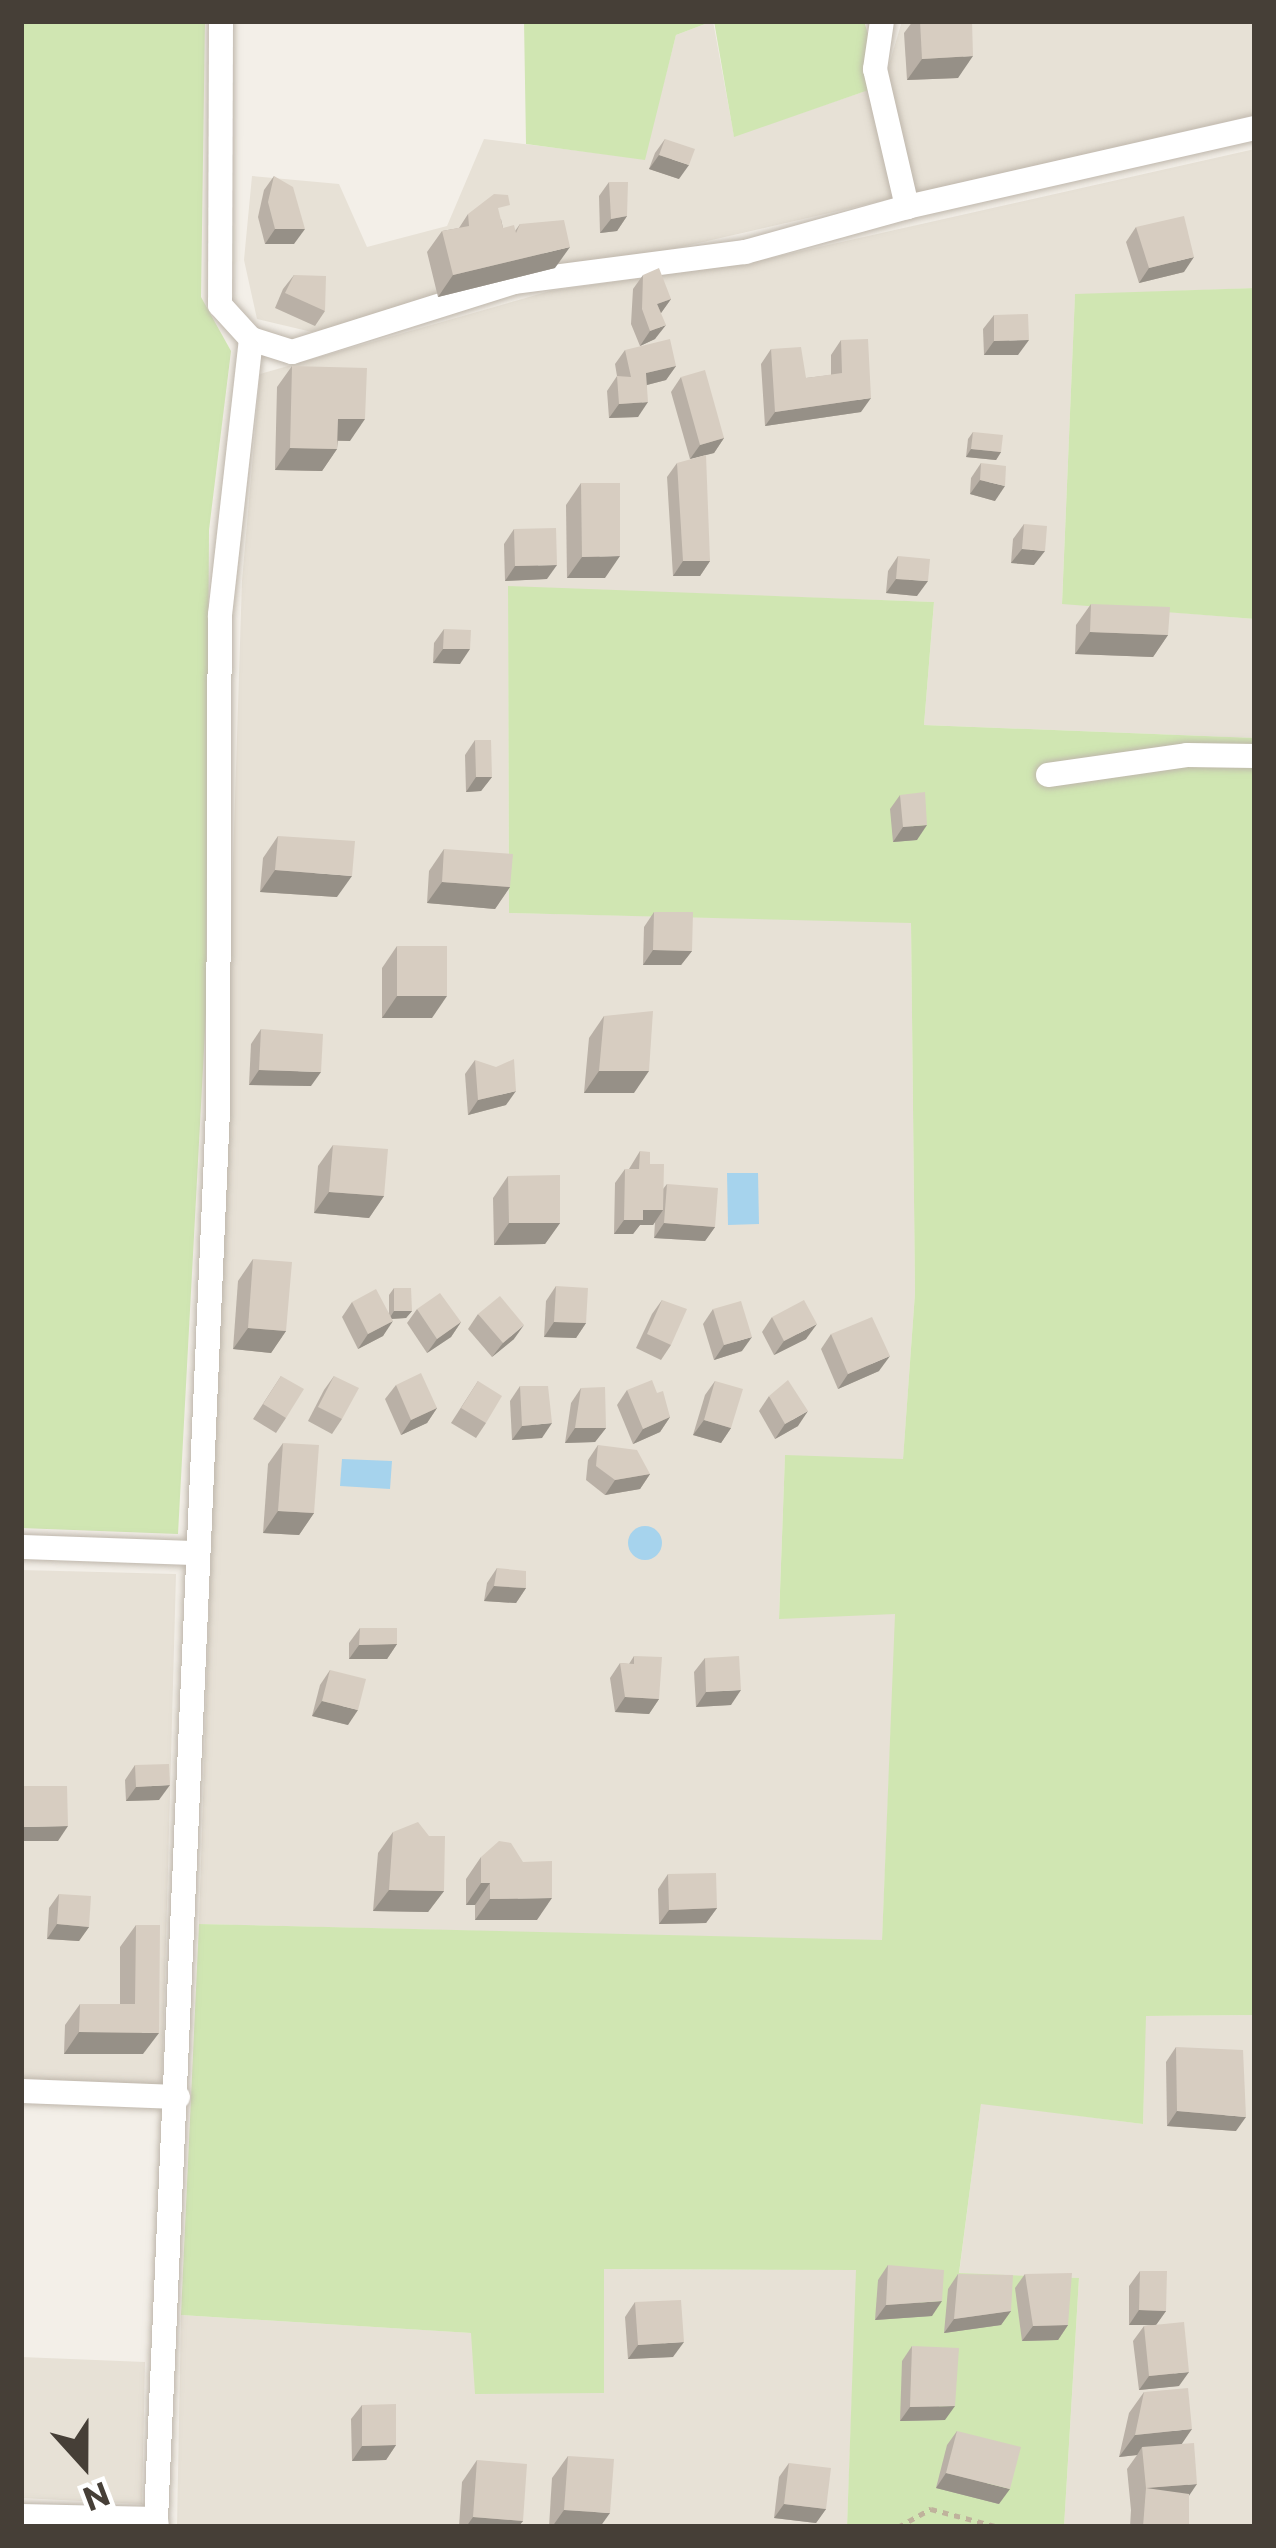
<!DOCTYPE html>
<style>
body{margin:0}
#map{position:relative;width:1276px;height:2548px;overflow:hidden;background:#f3efe8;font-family:Commissioner,sans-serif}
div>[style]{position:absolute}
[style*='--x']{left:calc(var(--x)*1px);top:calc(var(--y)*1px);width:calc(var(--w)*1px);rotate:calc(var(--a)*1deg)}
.residential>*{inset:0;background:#e7e1d6}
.green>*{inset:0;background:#d0e6b2}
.water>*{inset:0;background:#a6d3ed}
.round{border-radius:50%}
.path>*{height:4.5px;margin-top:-2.25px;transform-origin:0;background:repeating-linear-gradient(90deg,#bfb29c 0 6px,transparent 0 12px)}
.roads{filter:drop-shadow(0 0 3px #beb6ab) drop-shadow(0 0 3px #beb6ab)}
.minor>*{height:24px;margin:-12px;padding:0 12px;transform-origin:12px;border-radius:12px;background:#fff}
.wall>*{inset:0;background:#b9b0a6}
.shaded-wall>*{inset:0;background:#969087}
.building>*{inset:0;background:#d7cdc1}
span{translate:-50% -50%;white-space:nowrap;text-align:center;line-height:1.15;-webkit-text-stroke:9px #fff;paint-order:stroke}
.frame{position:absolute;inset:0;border:24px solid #463f37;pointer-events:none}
.north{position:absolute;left:24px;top:2404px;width:120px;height:120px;-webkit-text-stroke:9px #fff;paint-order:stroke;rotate:159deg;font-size:33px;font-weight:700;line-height:48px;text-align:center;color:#463f37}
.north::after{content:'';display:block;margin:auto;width:42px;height:54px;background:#463f37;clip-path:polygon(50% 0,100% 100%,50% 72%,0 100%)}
</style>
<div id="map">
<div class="residential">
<div style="clip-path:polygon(713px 21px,734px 136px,883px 85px,902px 21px,1255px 21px,1255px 115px,312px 332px,257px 319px,244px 260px,252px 176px,339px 184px,367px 247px,447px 226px,484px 139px,644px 159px,676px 35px)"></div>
<div style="clip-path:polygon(1255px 149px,1255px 288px,1075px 295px,1062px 603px,1255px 619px,1255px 738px,924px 725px,934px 602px,508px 587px,509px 913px,911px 922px,915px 1293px,903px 1460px,785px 1456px,779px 1618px,896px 1613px,882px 1941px,199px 1924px,242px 581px,260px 374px,550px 291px,757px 261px)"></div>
<div style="clip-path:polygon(21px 1570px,176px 1574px,162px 2088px,21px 2083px)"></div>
<div style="clip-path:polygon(1255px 2015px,1255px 2527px,1064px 2527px,1079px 2278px,959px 2274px,981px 2103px,1143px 2124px,1145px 2016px)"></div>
<div style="clip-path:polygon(604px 2269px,857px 2270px,847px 2527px,177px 2527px,181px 2315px,472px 2333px,604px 2392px)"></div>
<div style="clip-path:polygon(21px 2357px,145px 2362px,142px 2504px,21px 2498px)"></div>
</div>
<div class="green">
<div style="clip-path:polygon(21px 21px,205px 21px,201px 297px,231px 351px,209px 530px,206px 1012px,178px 1534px,21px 1528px)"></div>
<div style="clip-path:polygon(524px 21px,713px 21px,676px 35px,645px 160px,526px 144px)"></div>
<div style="clip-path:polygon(714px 21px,864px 21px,883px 85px,734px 137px)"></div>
<div style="clip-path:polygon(1255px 288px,1255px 619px,1062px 604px,1075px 294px)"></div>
<div style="clip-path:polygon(508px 586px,934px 602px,924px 725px,1255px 738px,1255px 2015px,1146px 2016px,1143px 2124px,981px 2104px,959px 2273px,1079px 2278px,1064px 2527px,847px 2527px,856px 2270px,604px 2269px,604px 2393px,475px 2394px,471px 2333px,181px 2315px,199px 1924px,882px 1940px,895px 1614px,779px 1619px,785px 1455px,903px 1459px,915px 1293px,911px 923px,509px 913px)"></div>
</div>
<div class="water">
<div style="clip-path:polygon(727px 1173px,758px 1173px,759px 1224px,728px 1225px)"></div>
<div style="clip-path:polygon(342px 1459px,392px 1461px,390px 1489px,340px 1486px)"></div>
<div class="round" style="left:628px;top:1526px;width:34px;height:34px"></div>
</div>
<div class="path">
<div style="--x:898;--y:2527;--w:38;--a:-29"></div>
<div style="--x:931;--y:2509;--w:70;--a:14.8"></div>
</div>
<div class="roads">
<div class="minor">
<div style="--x:221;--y:21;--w:284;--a:90.2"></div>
<div style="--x:220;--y:305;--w:46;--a:47.6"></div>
<div style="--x:251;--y:339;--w:43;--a:17.6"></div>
<div style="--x:292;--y:352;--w:233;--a:-17.5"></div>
<div style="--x:514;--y:282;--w:233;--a:-7.4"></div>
<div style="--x:745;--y:252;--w:168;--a:-15.5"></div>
<div style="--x:907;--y:207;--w:357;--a:-12.8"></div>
<div style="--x:882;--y:21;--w:49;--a:98.3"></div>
<div style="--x:875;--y:69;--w:142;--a:76.9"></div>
<div style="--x:1048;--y:775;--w:140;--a:-8.2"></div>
<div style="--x:1187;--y:755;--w:68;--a:0.8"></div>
<div style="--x:21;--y:1547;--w:174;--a:2"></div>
<div style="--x:21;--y:2091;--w:157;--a:2.2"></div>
<div style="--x:21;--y:2516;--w:135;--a:1.3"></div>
<div style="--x:156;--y:2519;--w:8;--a:83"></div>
<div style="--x:156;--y:2519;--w:1410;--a:-87.48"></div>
<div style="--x:218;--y:1110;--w:495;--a:-89.8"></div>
<div style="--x:220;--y:615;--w:278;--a:-83.6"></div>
</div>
</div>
<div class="wall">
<div style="clip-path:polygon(913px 21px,972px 21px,958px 78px,907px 80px,904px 33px)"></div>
<div style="clip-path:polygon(665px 139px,679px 179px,649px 169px,655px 153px)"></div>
<div style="clip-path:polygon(274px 176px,294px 244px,265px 244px,258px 217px,264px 190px)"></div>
<div style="clip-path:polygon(609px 182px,627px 216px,617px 231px,600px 233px,599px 196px)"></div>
<div style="clip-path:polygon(468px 214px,501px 219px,503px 228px,515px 231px,520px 224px,555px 268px,438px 297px,427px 252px,442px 231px,459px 228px)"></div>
<div style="clip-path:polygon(1136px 227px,1184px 272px,1139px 283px,1126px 242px)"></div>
<div style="clip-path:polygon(294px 275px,325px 311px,315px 326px,275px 308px,283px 289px)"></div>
<div style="clip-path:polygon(643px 275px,671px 299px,661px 313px,655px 339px,640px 346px,631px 324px,633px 289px)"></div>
<div style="clip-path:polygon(994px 315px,1018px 355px,984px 355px,983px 329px)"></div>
<div style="clip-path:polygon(841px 340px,861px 412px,765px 426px,761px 364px,771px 349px,806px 378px,831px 375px,831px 355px)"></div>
<div style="clip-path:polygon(625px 350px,676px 366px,666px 380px,647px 385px,638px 417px,609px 418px,607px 391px,617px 376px,615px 364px)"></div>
<div style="clip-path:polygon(292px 366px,350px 441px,338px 441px,337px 449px,322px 471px,275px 470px,277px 387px)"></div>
<div style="clip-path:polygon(681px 377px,724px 438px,714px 453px,690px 459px,671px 392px)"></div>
<div style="clip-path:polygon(973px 432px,1001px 452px,996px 460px,966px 457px,968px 439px)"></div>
<div style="clip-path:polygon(677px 463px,710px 561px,700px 576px,673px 576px,667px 477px)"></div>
<div style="clip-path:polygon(981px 463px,995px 501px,970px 494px,971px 478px)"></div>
<div style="clip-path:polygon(581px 483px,605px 578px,567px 578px,566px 505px)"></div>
<div style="clip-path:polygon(1024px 524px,1034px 565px,1011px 563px,1013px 539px)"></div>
<div style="clip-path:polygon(514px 529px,547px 579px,505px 581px,504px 544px)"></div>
<div style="clip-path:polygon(898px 556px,917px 596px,886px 593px,888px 571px)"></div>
<div style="clip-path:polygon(1091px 604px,1168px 635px,1153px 657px,1075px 654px,1076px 625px)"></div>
<div style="clip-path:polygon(444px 629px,460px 664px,433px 663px,434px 643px)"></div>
<div style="clip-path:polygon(475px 740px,492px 777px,481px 791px,466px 792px,465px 755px)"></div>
<div style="clip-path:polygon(900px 795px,917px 840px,893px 842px,890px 809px)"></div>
<div style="clip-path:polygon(278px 836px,337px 897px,260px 892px,263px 858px)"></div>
<div style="clip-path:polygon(444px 849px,510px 887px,495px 909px,427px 903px,429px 871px)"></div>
<div style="clip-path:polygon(654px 912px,692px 951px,681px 965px,643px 965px,644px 927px)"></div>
<div style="clip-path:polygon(397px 946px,432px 1018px,382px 1018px,382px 968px)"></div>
<div style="clip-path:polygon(604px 1016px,634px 1093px,584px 1093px,589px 1038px)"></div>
<div style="clip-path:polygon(261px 1029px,311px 1086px,249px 1085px,251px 1044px)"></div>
<div style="clip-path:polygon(475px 1060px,506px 1105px,468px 1115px,465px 1074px)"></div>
<div style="clip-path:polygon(333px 1145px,384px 1196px,369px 1218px,314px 1213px,318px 1166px)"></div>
<div style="clip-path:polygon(640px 1151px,650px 1164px,663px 1189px,667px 1184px,715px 1227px,705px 1241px,654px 1238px,655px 1222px,653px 1225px,640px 1225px,633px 1234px,614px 1234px,615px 1183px,625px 1169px,629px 1169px)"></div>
<div style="clip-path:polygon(508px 1176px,560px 1223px,545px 1244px,494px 1245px,493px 1198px)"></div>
<div style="clip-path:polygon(253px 1259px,286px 1331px,271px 1353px,233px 1349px,238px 1281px)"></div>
<div style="clip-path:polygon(556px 1286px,586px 1323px,576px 1338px,544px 1337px,546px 1301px)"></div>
<div style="clip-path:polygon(394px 1288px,412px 1311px,406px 1318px,392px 1319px,383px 1336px,358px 1349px,342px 1317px,352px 1302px,389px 1313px,389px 1295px)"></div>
<div style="clip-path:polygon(662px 1300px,671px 1345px,661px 1360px,636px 1348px,652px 1314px)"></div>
<div style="clip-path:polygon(417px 1309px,461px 1322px,451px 1337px,427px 1353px,407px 1323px)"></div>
<div style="clip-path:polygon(713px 1309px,742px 1351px,714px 1360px,703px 1324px)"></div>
<div style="clip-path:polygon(478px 1314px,514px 1339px,492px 1357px,468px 1329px)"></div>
<div style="clip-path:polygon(772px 1317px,806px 1339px,774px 1355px,762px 1332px)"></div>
<div style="clip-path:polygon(831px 1334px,879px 1371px,838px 1389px,821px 1349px)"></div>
<div style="clip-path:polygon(281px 1376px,286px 1418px,276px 1433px,253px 1419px)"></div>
<div style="clip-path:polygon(334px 1376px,342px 1419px,332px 1434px,308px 1421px,324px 1390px)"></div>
<div style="clip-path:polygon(478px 1381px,486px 1423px,476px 1438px,451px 1423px)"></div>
<div style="clip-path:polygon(715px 1381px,731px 1428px,721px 1443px,693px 1435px,705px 1395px)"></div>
<div style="clip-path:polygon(396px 1385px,437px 1408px,427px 1423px,401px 1435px,385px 1399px)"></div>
<div style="clip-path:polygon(520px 1386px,542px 1438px,512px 1440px,510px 1401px)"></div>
<div style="clip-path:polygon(581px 1388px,606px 1428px,595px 1442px,565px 1443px,571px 1403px)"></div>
<div style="clip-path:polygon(627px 1390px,657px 1393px,670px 1417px,660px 1432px,633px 1444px,617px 1405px)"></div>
<div style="clip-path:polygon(769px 1396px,798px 1426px,775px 1439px,759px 1411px)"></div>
<div style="clip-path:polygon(283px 1443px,314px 1513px,299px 1535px,263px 1533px,268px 1464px)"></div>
<div style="clip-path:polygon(598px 1445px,650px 1474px,640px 1489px,605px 1495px,586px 1480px,588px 1460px)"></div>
<div style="clip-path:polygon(497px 1568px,526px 1588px,516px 1603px,484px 1601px,487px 1583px)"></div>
<div style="clip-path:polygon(360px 1628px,397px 1644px,387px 1659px,349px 1659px,349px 1643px)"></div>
<div style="clip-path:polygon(634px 1656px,659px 1699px,649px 1714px,615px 1712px,610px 1678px,620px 1663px,629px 1664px)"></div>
<div style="clip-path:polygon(705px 1658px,731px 1705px,696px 1707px,694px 1672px)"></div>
<div style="clip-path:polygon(330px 1670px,348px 1725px,312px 1716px,320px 1685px)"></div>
<div style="clip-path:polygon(135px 1765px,159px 1800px,126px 1801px,125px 1780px)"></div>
<div style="clip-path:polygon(393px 1832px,444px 1891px,428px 1912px,373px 1911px,378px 1853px)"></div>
<div style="clip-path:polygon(481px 1857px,537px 1920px,475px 1920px,475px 1905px,466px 1905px,466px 1879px)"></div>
<div style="clip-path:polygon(668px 1874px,717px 1908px,706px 1923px,659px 1924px,658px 1889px)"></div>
<div style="clip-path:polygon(59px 1894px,89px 1927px,79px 1941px,47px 1939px,49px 1908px)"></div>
<div style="clip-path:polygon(136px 1925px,143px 2054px,64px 2054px,65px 2025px,80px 2004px,120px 2004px,120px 1947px)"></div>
<div style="clip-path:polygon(1176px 2047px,1236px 2131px,1167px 2126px,1166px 2062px)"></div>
<div style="clip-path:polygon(888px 2265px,932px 2316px,875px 2320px,878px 2280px)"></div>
<div style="clip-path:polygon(1140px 2271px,1166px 2311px,1156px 2325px,1179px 2386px,1139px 2390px,1133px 2341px,1144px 2326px,1155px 2325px,1129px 2325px,1129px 2286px)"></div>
<div style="clip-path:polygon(958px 2274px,1011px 2311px,1001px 2325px,944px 2333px,948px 2289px)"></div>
<div style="clip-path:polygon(1025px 2274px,1068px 2325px,1058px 2340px,1022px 2341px,1015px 2288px)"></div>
<div style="clip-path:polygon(635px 2302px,673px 2357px,628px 2359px,625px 2317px)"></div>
<div style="clip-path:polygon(912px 2346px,945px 2420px,900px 2421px,902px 2361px)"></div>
<div style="clip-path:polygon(1144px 2392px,1182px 2443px,1189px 2495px,1189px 2527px,1130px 2527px,1131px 2510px,1127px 2469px,1137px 2455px,1119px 2457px,1129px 2413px)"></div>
<div style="clip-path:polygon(362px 2405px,396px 2445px,386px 2460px,352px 2461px,351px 2419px)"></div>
<div style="clip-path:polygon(957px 2431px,999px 2504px,936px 2488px,947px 2445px)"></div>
<div style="clip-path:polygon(568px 2456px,600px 2527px,549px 2527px,552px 2478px)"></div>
<div style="clip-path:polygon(477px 2460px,523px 2521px,518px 2527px,459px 2527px,462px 2482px)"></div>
<div style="clip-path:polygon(789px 2463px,826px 2509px,816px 2523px,774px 2518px,779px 2477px)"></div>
</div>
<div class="shaded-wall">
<div style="clip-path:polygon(973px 56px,958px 78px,907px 80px,922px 59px)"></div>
<div style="clip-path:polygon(659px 155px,689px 165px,679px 179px,649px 169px)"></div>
<div style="clip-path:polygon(627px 216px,617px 231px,600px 233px,611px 219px)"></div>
<div style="clip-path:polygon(275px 229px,305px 229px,294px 244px,265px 244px)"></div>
<div style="clip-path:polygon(570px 247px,555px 268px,438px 297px,453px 275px)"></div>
<div style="clip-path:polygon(1194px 257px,1184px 272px,1139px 283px,1149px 268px)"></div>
<div style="clip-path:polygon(671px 299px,661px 313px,657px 304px)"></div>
<div style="clip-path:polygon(666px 325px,655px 339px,640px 346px,650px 331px)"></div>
<div style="clip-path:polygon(1029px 340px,1018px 355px,984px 355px,994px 341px)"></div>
<div style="clip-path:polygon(676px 366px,666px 380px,635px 388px,646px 373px)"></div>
<div style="clip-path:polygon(871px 398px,861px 412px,765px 426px,775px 412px)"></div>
<div style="clip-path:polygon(648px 402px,638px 417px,609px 418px,619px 404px)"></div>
<div style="clip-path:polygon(338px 419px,365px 419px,350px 441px,323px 440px)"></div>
<div style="clip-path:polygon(724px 438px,714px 453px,690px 459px,700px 445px)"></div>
<div style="clip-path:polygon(290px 448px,337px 449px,322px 471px,275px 470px)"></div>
<div style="clip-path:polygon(971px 449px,1001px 452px,996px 460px,966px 457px)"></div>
<div style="clip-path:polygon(980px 480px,1005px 486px,995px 501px,970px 494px)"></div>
<div style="clip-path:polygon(1022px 549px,1045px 551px,1034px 565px,1011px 563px)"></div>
<div style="clip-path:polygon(620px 556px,605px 578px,567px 578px,582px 557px)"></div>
<div style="clip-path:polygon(683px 561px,710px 561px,700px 576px,673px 576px)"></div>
<div style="clip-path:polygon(557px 565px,547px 579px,505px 581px,515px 566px)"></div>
<div style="clip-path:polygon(896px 579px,928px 581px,917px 596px,886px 593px)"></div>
<div style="clip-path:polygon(1090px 632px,1168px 635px,1153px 657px,1075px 654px)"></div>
<div style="clip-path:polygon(443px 649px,470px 649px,460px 664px,433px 663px)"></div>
<div style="clip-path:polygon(476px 777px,492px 777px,481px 791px,466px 792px)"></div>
<div style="clip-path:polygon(927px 825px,917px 840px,893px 842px,903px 827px)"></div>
<div style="clip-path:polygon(275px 870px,352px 876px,337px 897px,260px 892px)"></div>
<div style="clip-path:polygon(442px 882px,510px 887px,495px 909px,427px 903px)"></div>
<div style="clip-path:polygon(653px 950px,692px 951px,681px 965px,643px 965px)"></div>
<div style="clip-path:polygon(397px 996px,447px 996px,432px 1018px,382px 1018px)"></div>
<div style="clip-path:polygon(259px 1070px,321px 1072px,311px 1086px,249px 1085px)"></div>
<div style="clip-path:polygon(599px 1071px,649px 1071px,634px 1093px,584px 1093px)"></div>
<div style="clip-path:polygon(516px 1091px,506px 1105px,468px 1115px,478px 1100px)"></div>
<div style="clip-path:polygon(329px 1192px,384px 1196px,369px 1218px,314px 1213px)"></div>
<div style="clip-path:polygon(643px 1210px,663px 1210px,653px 1225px,640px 1225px,633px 1234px,614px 1234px,624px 1220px)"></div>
<div style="clip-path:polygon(509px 1223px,560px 1223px,545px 1244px,494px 1245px)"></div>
<div style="clip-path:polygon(664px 1223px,715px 1227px,705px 1241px,654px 1238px)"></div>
<div style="clip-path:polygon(394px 1311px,412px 1311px,406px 1318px,389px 1319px)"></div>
<div style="clip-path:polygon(393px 1321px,383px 1336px,358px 1349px,368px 1334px)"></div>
<div style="clip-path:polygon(461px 1322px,451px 1337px,427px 1353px,437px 1339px)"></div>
<div style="clip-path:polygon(554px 1322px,586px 1323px,576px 1338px,544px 1337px)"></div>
<div style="clip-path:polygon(817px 1324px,806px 1339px,774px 1355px,784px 1341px)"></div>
<div style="clip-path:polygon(524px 1325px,514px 1339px,492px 1357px,503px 1343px)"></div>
<div style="clip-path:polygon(248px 1328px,286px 1331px,271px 1353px,233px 1349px)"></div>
<div style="clip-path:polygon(752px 1337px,742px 1351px,714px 1360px,724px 1345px)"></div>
<div style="clip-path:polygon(890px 1356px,879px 1371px,838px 1389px,848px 1374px)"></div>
<div style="clip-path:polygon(437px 1408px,427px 1423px,401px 1435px,411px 1420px)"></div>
<div style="clip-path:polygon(808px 1411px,798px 1426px,775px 1439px,785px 1424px)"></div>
<div style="clip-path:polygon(670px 1417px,660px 1432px,633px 1444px,643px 1429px)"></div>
<div style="clip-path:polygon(704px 1420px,731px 1428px,721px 1443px,693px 1435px)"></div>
<div style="clip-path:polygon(552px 1423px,542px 1438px,512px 1440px,522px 1426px)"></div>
<div style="clip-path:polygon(575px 1428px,606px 1428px,595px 1442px,565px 1443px)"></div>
<div style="clip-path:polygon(650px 1474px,640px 1489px,605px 1495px,615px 1480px)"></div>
<div style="clip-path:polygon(278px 1511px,314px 1513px,299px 1535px,263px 1533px)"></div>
<div style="clip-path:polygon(494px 1586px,526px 1588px,516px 1603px,484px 1601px)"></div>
<div style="clip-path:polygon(397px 1644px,387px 1659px,349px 1659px,359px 1645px)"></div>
<div style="clip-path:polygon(741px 1690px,731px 1705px,696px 1707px,706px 1692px)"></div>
<div style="clip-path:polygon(625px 1697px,659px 1699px,649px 1714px,615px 1712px)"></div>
<div style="clip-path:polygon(322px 1701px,358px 1710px,348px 1725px,312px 1716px)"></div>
<div style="clip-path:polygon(170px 1785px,159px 1800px,126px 1801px,136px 1787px)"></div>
<div style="clip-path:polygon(68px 1826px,58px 1841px,21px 1841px,23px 1827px)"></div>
<div style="clip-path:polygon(481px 1883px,490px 1883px,475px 1905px,466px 1905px)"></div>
<div style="clip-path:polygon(389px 1890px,444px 1891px,428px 1912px,373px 1911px)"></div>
<div style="clip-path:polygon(552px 1898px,537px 1920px,475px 1920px,490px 1899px)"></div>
<div style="clip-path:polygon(717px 1908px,706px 1923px,659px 1924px,669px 1910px)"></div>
<div style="clip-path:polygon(57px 1924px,89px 1927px,79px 1941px,47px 1939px)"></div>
<div style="clip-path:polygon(79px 2032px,159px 2033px,143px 2054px,64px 2054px)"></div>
<div style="clip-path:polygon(1177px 2111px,1246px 2117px,1236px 2131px,1167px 2126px)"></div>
<div style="clip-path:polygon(942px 2301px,932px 2316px,875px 2320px,886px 2305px)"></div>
<div style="clip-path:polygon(1139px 2310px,1166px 2311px,1156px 2325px,1129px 2325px)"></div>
<div style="clip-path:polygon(1011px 2311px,1001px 2325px,944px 2333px,954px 2319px)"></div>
<div style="clip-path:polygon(1068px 2325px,1058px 2340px,1022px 2341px,1033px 2326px)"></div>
<div style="clip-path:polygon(684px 2342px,673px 2357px,628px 2359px,638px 2345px)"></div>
<div style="clip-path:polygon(1189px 2372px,1179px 2386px,1139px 2390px,1149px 2376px)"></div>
<div style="clip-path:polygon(955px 2406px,945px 2420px,900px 2421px,910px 2407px)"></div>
<div style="clip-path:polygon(1192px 2429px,1177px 2451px,1142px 2447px,1137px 2455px,1119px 2457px,1135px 2435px)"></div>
<div style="clip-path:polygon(396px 2445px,386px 2460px,352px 2461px,362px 2446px)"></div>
<div style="clip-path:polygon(946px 2473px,1010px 2489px,999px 2504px,936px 2488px)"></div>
<div style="clip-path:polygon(1197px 2484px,1182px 2506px,1146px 2488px)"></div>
<div style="clip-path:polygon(784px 2504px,826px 2509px,816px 2523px,774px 2518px)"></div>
<div style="clip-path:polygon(564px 2510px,610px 2513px,600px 2527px,552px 2527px)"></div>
<div style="clip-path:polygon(473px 2517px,523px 2521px,518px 2527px,466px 2527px)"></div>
</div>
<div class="building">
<div style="clip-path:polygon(920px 21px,972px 21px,973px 56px,922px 59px)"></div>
<div style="clip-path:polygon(665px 139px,695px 149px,689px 165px,659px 155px)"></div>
<div style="clip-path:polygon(274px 176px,293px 187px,305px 229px,275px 229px,268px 202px)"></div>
<div style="clip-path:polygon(609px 182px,628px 182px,627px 216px,611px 219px)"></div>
<div style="clip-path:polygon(494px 194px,508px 195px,510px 205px,498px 208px,503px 228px,514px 225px,516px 233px,520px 224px,564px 220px,570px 247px,453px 275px,442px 231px,469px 226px,468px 214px)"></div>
<div style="clip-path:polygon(1184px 216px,1194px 257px,1149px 268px,1136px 227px)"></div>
<div style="clip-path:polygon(659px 268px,671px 299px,657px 304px,666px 325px,650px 331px,642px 309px,643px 275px)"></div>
<div style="clip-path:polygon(294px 275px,326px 276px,325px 311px,285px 293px)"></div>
<div style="clip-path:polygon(1028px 314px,1029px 340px,994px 341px,994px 315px)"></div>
<div style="clip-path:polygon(670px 339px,676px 366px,646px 373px,648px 402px,619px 404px,617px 376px,631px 377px,625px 350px)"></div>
<div style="clip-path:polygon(868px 339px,871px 398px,775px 412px,771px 349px,801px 347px,806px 378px,842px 373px,841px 340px)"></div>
<div style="clip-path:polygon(292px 366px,367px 368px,365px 419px,338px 419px,337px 449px,290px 448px)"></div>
<div style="clip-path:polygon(705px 370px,724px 438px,700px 445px,681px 377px)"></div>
<div style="clip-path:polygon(973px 432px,1003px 435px,1001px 452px,971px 449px)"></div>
<div style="clip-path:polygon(706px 455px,710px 561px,683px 561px,677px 463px)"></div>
<div style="clip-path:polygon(981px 463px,1006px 466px,1005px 486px,980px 480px)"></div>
<div style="clip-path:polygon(581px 483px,620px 483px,620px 556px,582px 557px)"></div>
<div style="clip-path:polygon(1024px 524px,1047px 526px,1045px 551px,1022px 549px)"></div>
<div style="clip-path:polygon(556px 528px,557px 565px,515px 566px,514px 529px)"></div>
<div style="clip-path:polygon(898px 556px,930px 559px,928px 581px,896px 579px)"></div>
<div style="clip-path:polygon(1091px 604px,1170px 607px,1168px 635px,1090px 632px)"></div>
<div style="clip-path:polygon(444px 629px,471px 630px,470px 649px,443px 649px)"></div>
<div style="clip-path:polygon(475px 740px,491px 740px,492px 777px,476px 777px)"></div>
<div style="clip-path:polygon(925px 792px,927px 825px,903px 827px,900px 795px)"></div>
<div style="clip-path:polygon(278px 836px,355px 841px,352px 876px,275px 870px)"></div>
<div style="clip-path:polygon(444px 849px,513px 854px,510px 887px,442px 882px)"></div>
<div style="clip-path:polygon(654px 912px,693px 912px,692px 951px,653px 950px)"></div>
<div style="clip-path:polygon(397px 946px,447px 946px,447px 996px,397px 996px)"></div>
<div style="clip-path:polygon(653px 1011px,649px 1071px,599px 1071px,604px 1016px)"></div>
<div style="clip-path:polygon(261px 1029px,323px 1034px,321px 1072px,259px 1070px)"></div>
<div style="clip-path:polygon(514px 1059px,516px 1091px,478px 1100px,475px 1060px,496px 1067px)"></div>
<div style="clip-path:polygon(333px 1145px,388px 1149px,384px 1196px,329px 1192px)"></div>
<div style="clip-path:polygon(640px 1151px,650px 1152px,650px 1164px,664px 1164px,663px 1210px,643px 1210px,643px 1220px,624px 1220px,625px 1169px,639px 1169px)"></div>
<div style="clip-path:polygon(560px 1175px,560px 1223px,509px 1223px,508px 1176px)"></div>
<div style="clip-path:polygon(667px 1184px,718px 1188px,715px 1227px,664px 1223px)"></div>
<div style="clip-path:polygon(253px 1259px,292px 1262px,286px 1331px,248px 1328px)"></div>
<div style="clip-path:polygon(556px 1286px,588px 1288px,586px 1323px,554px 1322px)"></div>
<div style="clip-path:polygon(394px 1288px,411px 1288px,412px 1311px,394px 1311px)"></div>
<div style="clip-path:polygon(376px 1289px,393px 1321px,368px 1334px,352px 1302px)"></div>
<div style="clip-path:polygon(440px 1293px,461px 1322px,437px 1339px,417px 1309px)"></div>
<div style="clip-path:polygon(500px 1296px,524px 1325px,503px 1343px,478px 1314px)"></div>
<div style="clip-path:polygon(662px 1300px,687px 1309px,671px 1345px,647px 1334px)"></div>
<div style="clip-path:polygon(804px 1300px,817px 1324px,784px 1341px,772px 1317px)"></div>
<div style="clip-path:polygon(741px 1301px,752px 1337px,724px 1345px,713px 1309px)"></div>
<div style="clip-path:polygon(872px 1317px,890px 1356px,848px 1374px,831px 1334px)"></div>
<div style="clip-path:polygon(421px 1373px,437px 1408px,411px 1420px,396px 1385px)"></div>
<div style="clip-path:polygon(281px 1376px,304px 1389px,286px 1418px,263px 1404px)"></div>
<div style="clip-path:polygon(334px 1376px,359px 1388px,342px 1419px,318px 1407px)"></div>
<div style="clip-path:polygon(652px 1380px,657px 1393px,663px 1391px,670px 1417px,643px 1429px,627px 1390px)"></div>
<div style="clip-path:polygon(788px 1380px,808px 1411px,785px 1424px,769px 1396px)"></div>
<div style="clip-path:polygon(478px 1381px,502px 1396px,486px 1423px,461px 1408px)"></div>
<div style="clip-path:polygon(715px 1381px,743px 1389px,731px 1428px,704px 1420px)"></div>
<div style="clip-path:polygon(520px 1386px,548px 1386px,552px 1423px,522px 1426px)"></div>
<div style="clip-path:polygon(605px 1387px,606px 1428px,575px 1428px,581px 1388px)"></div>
<div style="clip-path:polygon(283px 1443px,319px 1445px,314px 1513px,278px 1511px)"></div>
<div style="clip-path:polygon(598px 1445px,637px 1450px,650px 1474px,615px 1480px,596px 1466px)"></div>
<div style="clip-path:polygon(497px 1568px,526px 1571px,526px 1588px,494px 1586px)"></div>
<div style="clip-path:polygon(360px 1628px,397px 1628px,397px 1644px,359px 1645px)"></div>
<div style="clip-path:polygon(634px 1656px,662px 1657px,659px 1699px,625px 1697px,620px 1663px,634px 1664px)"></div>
<div style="clip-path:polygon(739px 1656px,741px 1690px,706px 1692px,705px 1658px)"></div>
<div style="clip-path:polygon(330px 1670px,366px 1679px,358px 1710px,322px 1701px)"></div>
<div style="clip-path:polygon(169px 1764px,170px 1785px,136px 1787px,135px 1765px)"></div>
<div style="clip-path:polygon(22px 1786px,67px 1786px,68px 1826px,23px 1827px)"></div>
<div style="clip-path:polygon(418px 1822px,429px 1836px,445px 1836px,444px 1891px,389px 1890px,393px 1832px)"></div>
<div style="clip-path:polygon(499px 1841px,511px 1843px,523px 1862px,552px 1861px,552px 1898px,490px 1899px,490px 1883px,481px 1883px,481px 1857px)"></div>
<div style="clip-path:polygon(716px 1873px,717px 1908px,669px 1910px,668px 1874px)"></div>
<div style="clip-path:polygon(59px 1894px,91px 1896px,89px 1927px,57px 1924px)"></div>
<div style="clip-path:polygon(136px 1925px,160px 1925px,159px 2033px,79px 2032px,80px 2004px,135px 2004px)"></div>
<div style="clip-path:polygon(1176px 2047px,1243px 2050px,1246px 2117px,1177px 2111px)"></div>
<div style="clip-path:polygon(888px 2265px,944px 2270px,942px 2301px,886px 2305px)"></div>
<div style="clip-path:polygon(1140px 2271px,1167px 2271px,1166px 2311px,1139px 2310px)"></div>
<div style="clip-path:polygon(1072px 2273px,1068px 2325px,1033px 2326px,1025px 2274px)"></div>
<div style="clip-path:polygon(958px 2274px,1013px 2275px,1011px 2311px,954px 2319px)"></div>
<div style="clip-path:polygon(681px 2300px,684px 2342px,638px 2345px,635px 2302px)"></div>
<div style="clip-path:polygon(1184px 2322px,1189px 2372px,1149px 2376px,1144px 2326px)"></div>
<div style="clip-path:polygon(912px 2346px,959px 2348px,955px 2406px,910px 2407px)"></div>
<div style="clip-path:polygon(1188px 2388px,1192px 2429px,1135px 2435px,1144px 2392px)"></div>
<div style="clip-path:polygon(396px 2404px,396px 2445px,362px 2446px,362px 2405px)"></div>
<div style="clip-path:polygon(957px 2431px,1021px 2447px,1010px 2489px,946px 2473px)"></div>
<div style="clip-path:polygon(1194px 2443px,1197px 2484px,1146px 2488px,1142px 2447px)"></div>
<div style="clip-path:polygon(568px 2456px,614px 2459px,610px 2513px,564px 2510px)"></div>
<div style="clip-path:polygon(477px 2460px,527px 2464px,523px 2521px,473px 2517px)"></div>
<div style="clip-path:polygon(789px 2463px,831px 2468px,826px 2509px,784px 2504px)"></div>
<div style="clip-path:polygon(1146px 2488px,1189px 2494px,1189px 2527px,1143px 2527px)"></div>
</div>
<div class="frame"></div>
<div class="north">N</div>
</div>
